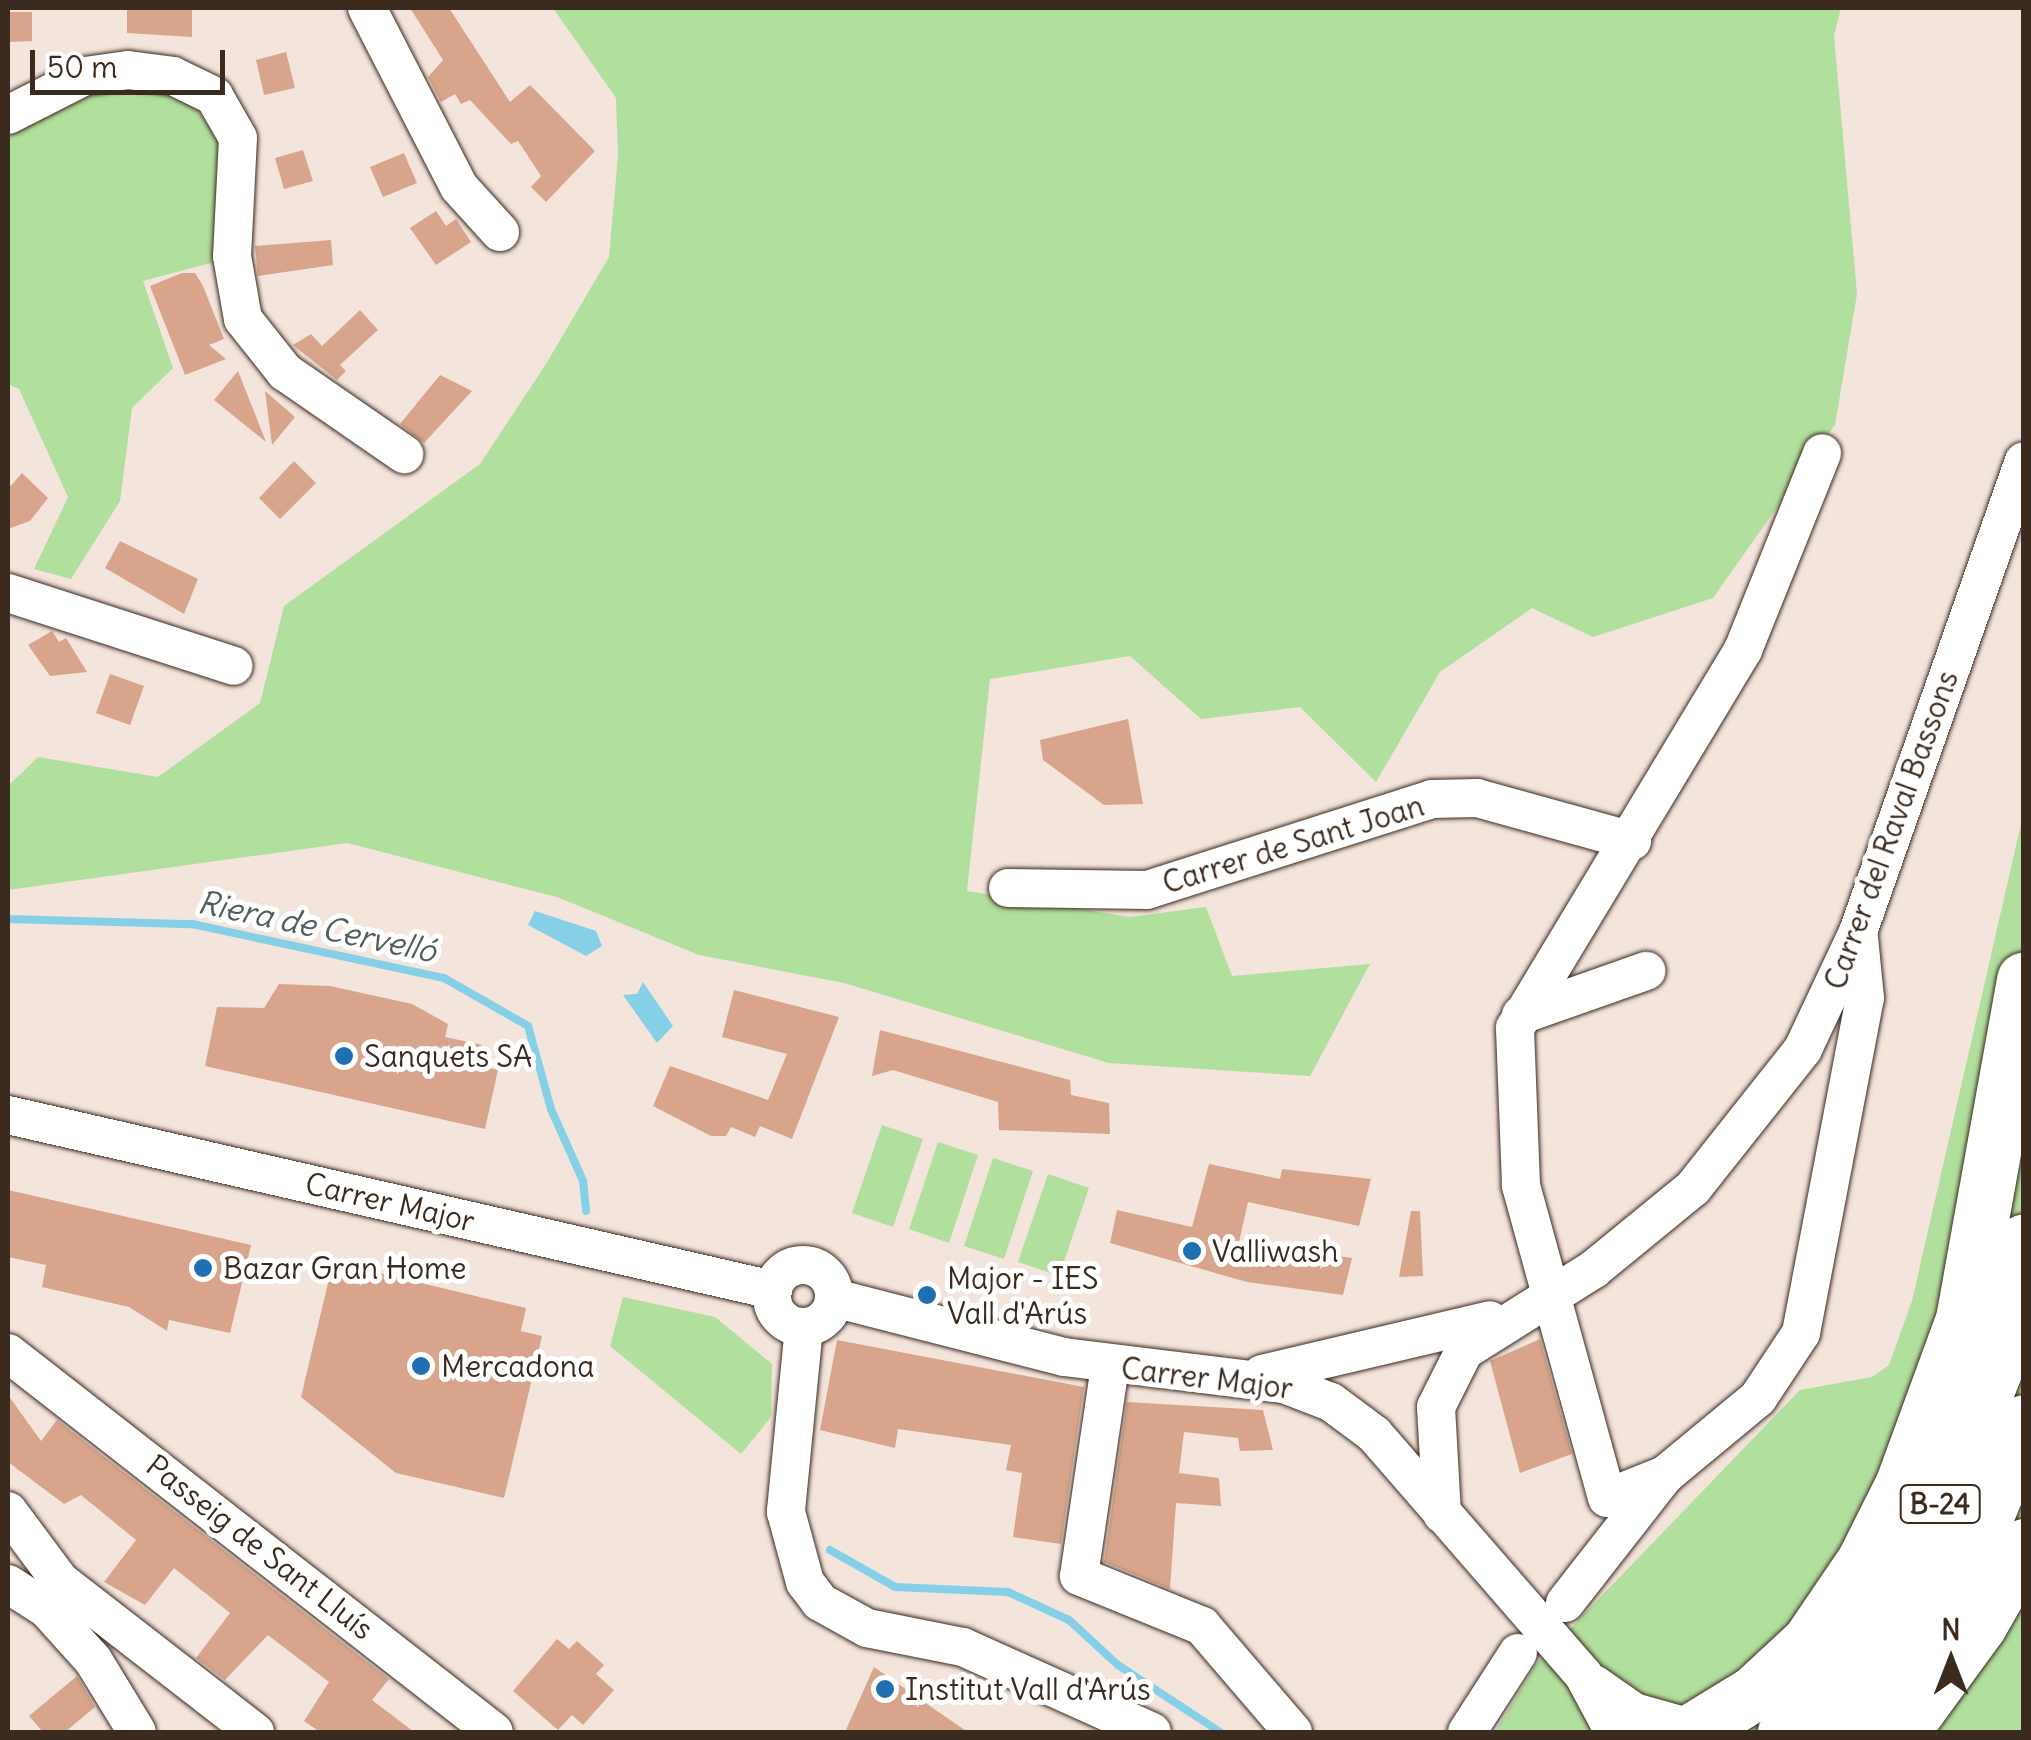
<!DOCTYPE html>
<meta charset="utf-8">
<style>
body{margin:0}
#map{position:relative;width:2031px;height:1740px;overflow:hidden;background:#f3e4dc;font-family:Delius,sans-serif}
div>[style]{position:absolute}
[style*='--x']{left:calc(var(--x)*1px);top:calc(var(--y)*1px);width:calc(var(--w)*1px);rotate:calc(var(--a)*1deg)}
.green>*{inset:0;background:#b1df9e}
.water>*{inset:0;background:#86d0e7}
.stream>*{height:8px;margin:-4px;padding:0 4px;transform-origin:4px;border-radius:4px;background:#86d0e7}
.building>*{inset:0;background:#d8a58c}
.roads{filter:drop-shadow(0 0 2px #3b2a1e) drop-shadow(0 0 2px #3b2a1e)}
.minor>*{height:38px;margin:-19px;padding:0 19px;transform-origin:19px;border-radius:19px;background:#fff}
.minor>.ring{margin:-19px;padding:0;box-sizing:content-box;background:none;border:38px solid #fff;border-radius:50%}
.highway>*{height:55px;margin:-27.5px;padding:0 27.5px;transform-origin:27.5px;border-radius:27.5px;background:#fff}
.dots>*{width:28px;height:28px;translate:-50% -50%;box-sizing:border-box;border:5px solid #fff;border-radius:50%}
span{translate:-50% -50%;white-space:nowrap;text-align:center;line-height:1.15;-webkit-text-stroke:10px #fff;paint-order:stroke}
.shield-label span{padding:2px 8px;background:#fff;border:2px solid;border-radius:8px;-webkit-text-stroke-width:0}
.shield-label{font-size:28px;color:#3b2a1e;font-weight:700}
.street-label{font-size:30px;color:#3b2a1e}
.poi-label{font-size:30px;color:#3b2a1e}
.left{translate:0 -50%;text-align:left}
.water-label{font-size:32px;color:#525c5a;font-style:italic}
.frame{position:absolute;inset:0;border:10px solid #3b2a1e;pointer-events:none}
.north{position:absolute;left:1901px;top:1610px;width:100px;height:100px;-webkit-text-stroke:8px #fff;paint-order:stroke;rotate:0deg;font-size:28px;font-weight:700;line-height:40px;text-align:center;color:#3b2a1e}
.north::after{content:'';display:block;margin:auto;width:35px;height:45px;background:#3b2a1e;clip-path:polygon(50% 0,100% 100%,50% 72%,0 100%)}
.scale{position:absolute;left:30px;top:50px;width:195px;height:45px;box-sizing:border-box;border:5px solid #3b2a1e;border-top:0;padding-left:12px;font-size:30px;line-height:35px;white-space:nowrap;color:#3b2a1e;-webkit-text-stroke:8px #fff;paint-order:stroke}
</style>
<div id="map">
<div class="green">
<div style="clip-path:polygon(553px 8px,1841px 8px,1834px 36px,1857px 294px,1835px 425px,1713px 598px,1593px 637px,1532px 608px,1440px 672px,1376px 782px,1300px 707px,1201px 719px,1130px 656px,990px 679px,967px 891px,1130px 917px,1206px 907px,1232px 976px,1370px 964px,1310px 1076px,1109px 1063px,844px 983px,699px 955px,557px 897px,347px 843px,8px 890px,8px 786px,38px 757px,158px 777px,260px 703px,284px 606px,480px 464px,546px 364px,609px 257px,618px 156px,616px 98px)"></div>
<div style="clip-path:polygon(132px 78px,195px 107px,224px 146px,218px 261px,143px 281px,173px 368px,132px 408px,120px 501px,71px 579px,34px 569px,68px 497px,19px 389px,8px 384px,8px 128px)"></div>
<div style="clip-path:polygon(2023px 815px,2023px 1732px,1495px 1732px,1537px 1663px,1800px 1390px,1872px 1377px,1889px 1365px,1912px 1301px)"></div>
<div style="clip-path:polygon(882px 1125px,923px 1139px,893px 1227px,852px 1213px)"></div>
<div style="clip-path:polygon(938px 1142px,978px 1155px,949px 1243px,909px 1229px)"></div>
<div style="clip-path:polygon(993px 1158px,1033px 1171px,1004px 1259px,964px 1246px)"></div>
<div style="clip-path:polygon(1048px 1174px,1089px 1188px,1059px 1276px,1018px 1262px)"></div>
<div style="clip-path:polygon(623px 1297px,715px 1317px,772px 1364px,771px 1417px,741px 1454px,610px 1346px)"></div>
</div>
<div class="water">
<div style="clip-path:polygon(535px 911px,596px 931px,602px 946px,586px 956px,528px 925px)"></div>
<div style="clip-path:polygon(643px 982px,673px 1026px,657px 1043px,623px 995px,637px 994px)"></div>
</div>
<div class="stream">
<div style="--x:8;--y:919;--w:184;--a:1.6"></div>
<div style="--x:192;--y:924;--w:258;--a:12.1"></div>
<div style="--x:444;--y:978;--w:97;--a:29.7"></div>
<div style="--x:528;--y:1026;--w:86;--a:74.5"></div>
<div style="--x:551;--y:1109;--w:79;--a:66"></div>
<div style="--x:583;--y:1181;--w:30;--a:84"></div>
<div style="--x:830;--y:1550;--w:75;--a:29.6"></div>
<div style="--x:895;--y:1587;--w:113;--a:2.5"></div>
<div style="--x:1008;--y:1592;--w:67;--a:24.7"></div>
<div style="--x:1069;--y:1620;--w:67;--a:42.6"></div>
<div style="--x:1118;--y:1665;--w:122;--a:33.3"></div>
</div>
<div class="building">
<div style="clip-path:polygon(127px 8px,192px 8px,192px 37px,127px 33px)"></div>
<div style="clip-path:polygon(410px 8px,449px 8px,510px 102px,530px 85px,595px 151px,546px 202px,531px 187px,541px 176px,518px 141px,511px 144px,470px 100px,461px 104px,455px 94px,441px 102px,428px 77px,443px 60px)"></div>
<div style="clip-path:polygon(8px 12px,32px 12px,32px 41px,8px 42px)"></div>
<div style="clip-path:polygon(286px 52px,295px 88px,264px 95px,256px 60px)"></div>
<div style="clip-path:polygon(303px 150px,313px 181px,284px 189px,275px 158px)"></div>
<div style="clip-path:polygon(404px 153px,417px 183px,383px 197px,370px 167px)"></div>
<div style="clip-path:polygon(436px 211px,446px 226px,456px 219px,471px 242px,436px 265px,410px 228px)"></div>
<div style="clip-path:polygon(331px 240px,333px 265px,258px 276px,255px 246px)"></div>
<div style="clip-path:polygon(182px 273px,195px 273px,203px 286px,224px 339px,209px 345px,226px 359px,185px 375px,150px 286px)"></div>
<div style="clip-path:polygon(360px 310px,378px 330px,340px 365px,346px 371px,337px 380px,293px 345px,311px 334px,322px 346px)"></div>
<div style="clip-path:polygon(238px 371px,266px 442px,214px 400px)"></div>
<div style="clip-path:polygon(440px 375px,472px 391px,424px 443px,400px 424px)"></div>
<div style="clip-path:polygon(265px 391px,295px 417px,272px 445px)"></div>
<div style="clip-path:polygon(294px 461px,316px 483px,280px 519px,259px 498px)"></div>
<div style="clip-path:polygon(22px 473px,48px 498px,30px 521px,8px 529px,8px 489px)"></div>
<div style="clip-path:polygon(120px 541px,198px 579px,184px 614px,105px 568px)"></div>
<div style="clip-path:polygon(52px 631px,59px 642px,66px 638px,87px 672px,50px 676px,28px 645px)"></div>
<div style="clip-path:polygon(110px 674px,144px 686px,130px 725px,96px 713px)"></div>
<div style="clip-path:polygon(1128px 719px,1143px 804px,1104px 805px,1043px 760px,1040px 740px)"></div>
<div style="clip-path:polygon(279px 984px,330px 986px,412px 1004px,448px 1024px,445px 1037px,482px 1045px,478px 1065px,498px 1070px,485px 1129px,205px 1066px,217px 1007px,264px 1008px)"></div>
<div style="clip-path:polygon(734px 990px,839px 1017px,792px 1139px,760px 1126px,755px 1137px,731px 1127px,726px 1136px,711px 1136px,653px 1106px,670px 1066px,768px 1100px,787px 1054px,722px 1037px)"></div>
<div style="clip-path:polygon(880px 1030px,1070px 1080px,1071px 1095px,1109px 1103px,1110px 1134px,999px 1130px,998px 1102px,893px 1070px,872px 1076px)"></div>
<div style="clip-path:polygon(1209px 1164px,1280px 1179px,1282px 1169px,1371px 1179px,1359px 1226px,1248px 1202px,1239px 1242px,1352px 1258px,1343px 1295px,1247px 1282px,1110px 1243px,1117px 1210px,1192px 1227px)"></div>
<div style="clip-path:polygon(8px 1190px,251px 1245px,230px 1333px,169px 1320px,167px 1331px,129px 1307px,42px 1287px,46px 1265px,8px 1257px)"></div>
<div style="clip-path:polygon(1411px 1211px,1420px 1211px,1423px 1276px,1399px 1277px)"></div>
<div style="clip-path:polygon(333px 1262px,526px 1308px,521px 1331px,542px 1336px,504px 1498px,396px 1473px,301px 1397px)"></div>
<div style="clip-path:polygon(1540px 1339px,1572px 1454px,1520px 1473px,1490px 1361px)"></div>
<div style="clip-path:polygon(837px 1340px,1084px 1387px,1061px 1544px,1013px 1537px,1022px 1473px,1006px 1470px,1011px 1445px,898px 1429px,895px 1448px,820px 1430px)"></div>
<div style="clip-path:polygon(8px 1395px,41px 1441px,57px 1420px,389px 1679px,372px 1700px,414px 1732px,320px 1732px,304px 1721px,329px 1682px,268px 1635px,225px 1680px,196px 1658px,230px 1613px,174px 1568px,145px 1605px,104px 1582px,136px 1540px,81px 1495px,64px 1504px,8px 1462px)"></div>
<div style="clip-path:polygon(1127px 1402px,1263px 1410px,1273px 1450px,1240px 1451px,1238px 1438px,1184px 1432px,1179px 1473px,1219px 1478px,1221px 1506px,1176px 1503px,1170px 1589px,1104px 1562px)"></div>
<div style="clip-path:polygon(557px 1639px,569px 1649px,577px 1641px,604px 1665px,596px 1674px,614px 1690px,583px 1725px,572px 1715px,558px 1730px,513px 1691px)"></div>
<div style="clip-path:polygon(874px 1667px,937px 1711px,968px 1732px,845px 1732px)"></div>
<div style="clip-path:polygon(77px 1676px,95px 1707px,65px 1732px,43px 1732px,29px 1716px)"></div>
</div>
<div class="roads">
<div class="minor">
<div style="--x:367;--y:8;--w:201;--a:62.8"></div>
<div style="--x:459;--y:187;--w:61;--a:47.7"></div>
<div style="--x:8;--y:115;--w:86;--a:-26.9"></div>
<div style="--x:85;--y:76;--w:43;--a:-7.9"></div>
<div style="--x:128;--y:70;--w:45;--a:7.6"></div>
<div style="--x:173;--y:76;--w:46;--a:26"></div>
<div style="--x:214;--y:96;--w:48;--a:60.3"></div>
<div style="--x:238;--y:138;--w:118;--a:92.9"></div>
<div style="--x:232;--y:256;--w:64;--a:80.1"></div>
<div style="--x:243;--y:319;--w:68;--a:51.6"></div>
<div style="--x:285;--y:372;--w:145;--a:34.6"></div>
<div style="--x:8;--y:593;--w:237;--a:17.9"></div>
<div style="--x:1008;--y:888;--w:139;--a:0.8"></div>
<div style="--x:1147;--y:890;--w:299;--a:-17.7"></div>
<div style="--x:1432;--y:799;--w:45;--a:-1.3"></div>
<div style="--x:1477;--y:798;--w:161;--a:15.5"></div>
<div style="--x:1521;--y:1015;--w:133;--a:-19.4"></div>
<div style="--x:8;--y:1115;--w:785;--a:12.89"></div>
<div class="ring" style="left:772px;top:1265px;width:24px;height:24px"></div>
<div style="--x:834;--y:1298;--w:237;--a:14.4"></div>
<div style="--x:1064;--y:1357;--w:222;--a:7"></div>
<div style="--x:1284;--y:1384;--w:50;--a:21"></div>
<div style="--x:1331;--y:1402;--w:54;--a:36.7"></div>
<div style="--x:1374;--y:1434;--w:320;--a:49"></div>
<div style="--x:1584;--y:1676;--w:64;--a:61.8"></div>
<div style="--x:804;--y:1327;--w:186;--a:95.6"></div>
<div style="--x:786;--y:1512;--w:73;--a:74.8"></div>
<div style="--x:805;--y:1582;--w:25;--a:53"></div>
<div style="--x:820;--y:1602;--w:54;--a:29"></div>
<div style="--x:867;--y:1628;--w:98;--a:11.2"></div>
<div style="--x:963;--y:1647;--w:207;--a:24.2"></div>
<div style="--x:8;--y:1353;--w:616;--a:37.95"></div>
<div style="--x:1110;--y:1366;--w:212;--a:98.4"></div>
<div style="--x:1079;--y:1576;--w:133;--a:22.1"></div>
<div style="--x:1202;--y:1626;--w:140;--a:49.4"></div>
<div style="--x:1262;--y:1374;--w:234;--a:-13.3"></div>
<div style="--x:1665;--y:1475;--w:62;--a:158.4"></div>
<div style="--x:1607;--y:1498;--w:325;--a:-105.4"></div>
<div style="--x:1521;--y:1185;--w:157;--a:-92.2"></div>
<div style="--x:1515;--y:1028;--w:441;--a:-58.9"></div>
<div style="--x:1743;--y:650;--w:212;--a:-68.1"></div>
<div style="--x:8;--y:1511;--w:87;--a:53.4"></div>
<div style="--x:60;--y:1581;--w:247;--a:37.8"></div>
<div style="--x:1442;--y:1514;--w:107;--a:-93.2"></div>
<div style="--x:1436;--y:1407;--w:63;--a:-63.4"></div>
<div style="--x:1464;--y:1351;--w:154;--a:-32.2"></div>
<div style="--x:1594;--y:1269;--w:128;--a:-39.3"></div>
<div style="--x:1693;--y:1188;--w:177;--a:-51.6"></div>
<div style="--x:1803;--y:1049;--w:129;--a:-64.8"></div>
<div style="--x:1858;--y:932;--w:499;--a:-70.6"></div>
<div style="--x:8;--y:1584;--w:46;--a:32.7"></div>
<div style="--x:47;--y:1609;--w:69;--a:48"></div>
<div style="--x:93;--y:1660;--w:84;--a:58.6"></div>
<div style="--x:1565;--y:1603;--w:162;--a:-52"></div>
<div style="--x:1665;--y:1475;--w:121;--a:-39.6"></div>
<div style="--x:1758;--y:1398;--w:78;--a:-56.5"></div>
<div style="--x:1801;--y:1333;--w:341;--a:-79.2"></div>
<div style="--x:1865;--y:998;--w:60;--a:-95.7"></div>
<div style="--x:1594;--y:1684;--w:49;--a:35"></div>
<div style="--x:1634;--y:1712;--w:63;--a:15.6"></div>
<div style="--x:1467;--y:1732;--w:94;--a:-57.2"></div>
</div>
<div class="highway">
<div style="--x:1695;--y:1729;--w:69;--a:-31.4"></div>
<div style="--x:1754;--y:1693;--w:75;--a:-42.8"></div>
<div style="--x:1809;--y:1642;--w:98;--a:-55.8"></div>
<div style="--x:1864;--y:1561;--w:87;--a:-63.4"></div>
<div style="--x:1903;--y:1483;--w:175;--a:-69.9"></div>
<div style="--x:1963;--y:1319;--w:345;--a:-79.8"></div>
<div style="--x:1785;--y:1732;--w:135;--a:-49.8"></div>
<div style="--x:1872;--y:1629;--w:159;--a:-61.5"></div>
<div style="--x:1948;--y:1489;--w:127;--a:-68.7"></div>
<div style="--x:1994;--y:1371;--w:133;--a:-77"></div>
<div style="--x:1841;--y:1732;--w:146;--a:-52"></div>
<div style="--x:1931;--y:1617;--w:115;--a:-61.4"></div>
<div style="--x:1986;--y:1516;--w:101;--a:-68"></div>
<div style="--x:1901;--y:1732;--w:132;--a:-53.9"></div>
<div style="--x:1979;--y:1625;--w:91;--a:-60.3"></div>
</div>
</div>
<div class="dots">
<div style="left:344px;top:1056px;background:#1f6fb2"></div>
<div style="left:1192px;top:1251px;background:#1f6fb2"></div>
<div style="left:203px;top:1268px;background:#1f6fb2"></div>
<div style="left:927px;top:1295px;background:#1f6fb2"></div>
<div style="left:421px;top:1366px;background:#1f6fb2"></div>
<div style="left:885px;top:1689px;background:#1f6fb2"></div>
</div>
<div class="shield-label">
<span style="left:1940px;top:1504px">B-24</span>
</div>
<div class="street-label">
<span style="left:1891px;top:830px;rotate:-70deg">Carrer del Raval Bassons</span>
<span style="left:1293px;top:844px;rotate:-17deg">Carrer de Sant Joan</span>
<span style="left:390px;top:1202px;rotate:13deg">Carrer Major</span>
<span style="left:1207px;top:1378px;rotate:7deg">Carrer Major</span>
<span style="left:260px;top:1547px;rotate:38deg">Passeig de Sant Lluís</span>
</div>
<div class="poi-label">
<span class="left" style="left:364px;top:1056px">Sanquets SA</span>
<span class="left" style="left:1212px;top:1251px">Valliwash</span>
<span class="left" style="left:223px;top:1268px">Bazar Gran Home</span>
<span class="left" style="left:947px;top:1295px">Major - IES<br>Vall d'Arús</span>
<span class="left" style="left:441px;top:1366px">Mercadona</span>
<span class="left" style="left:905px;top:1689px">Institut Vall d'Arús</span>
</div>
<div class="water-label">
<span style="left:317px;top:927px;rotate:12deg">Riera de Cervelló</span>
</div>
<div class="frame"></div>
<div class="north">N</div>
<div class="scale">50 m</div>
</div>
